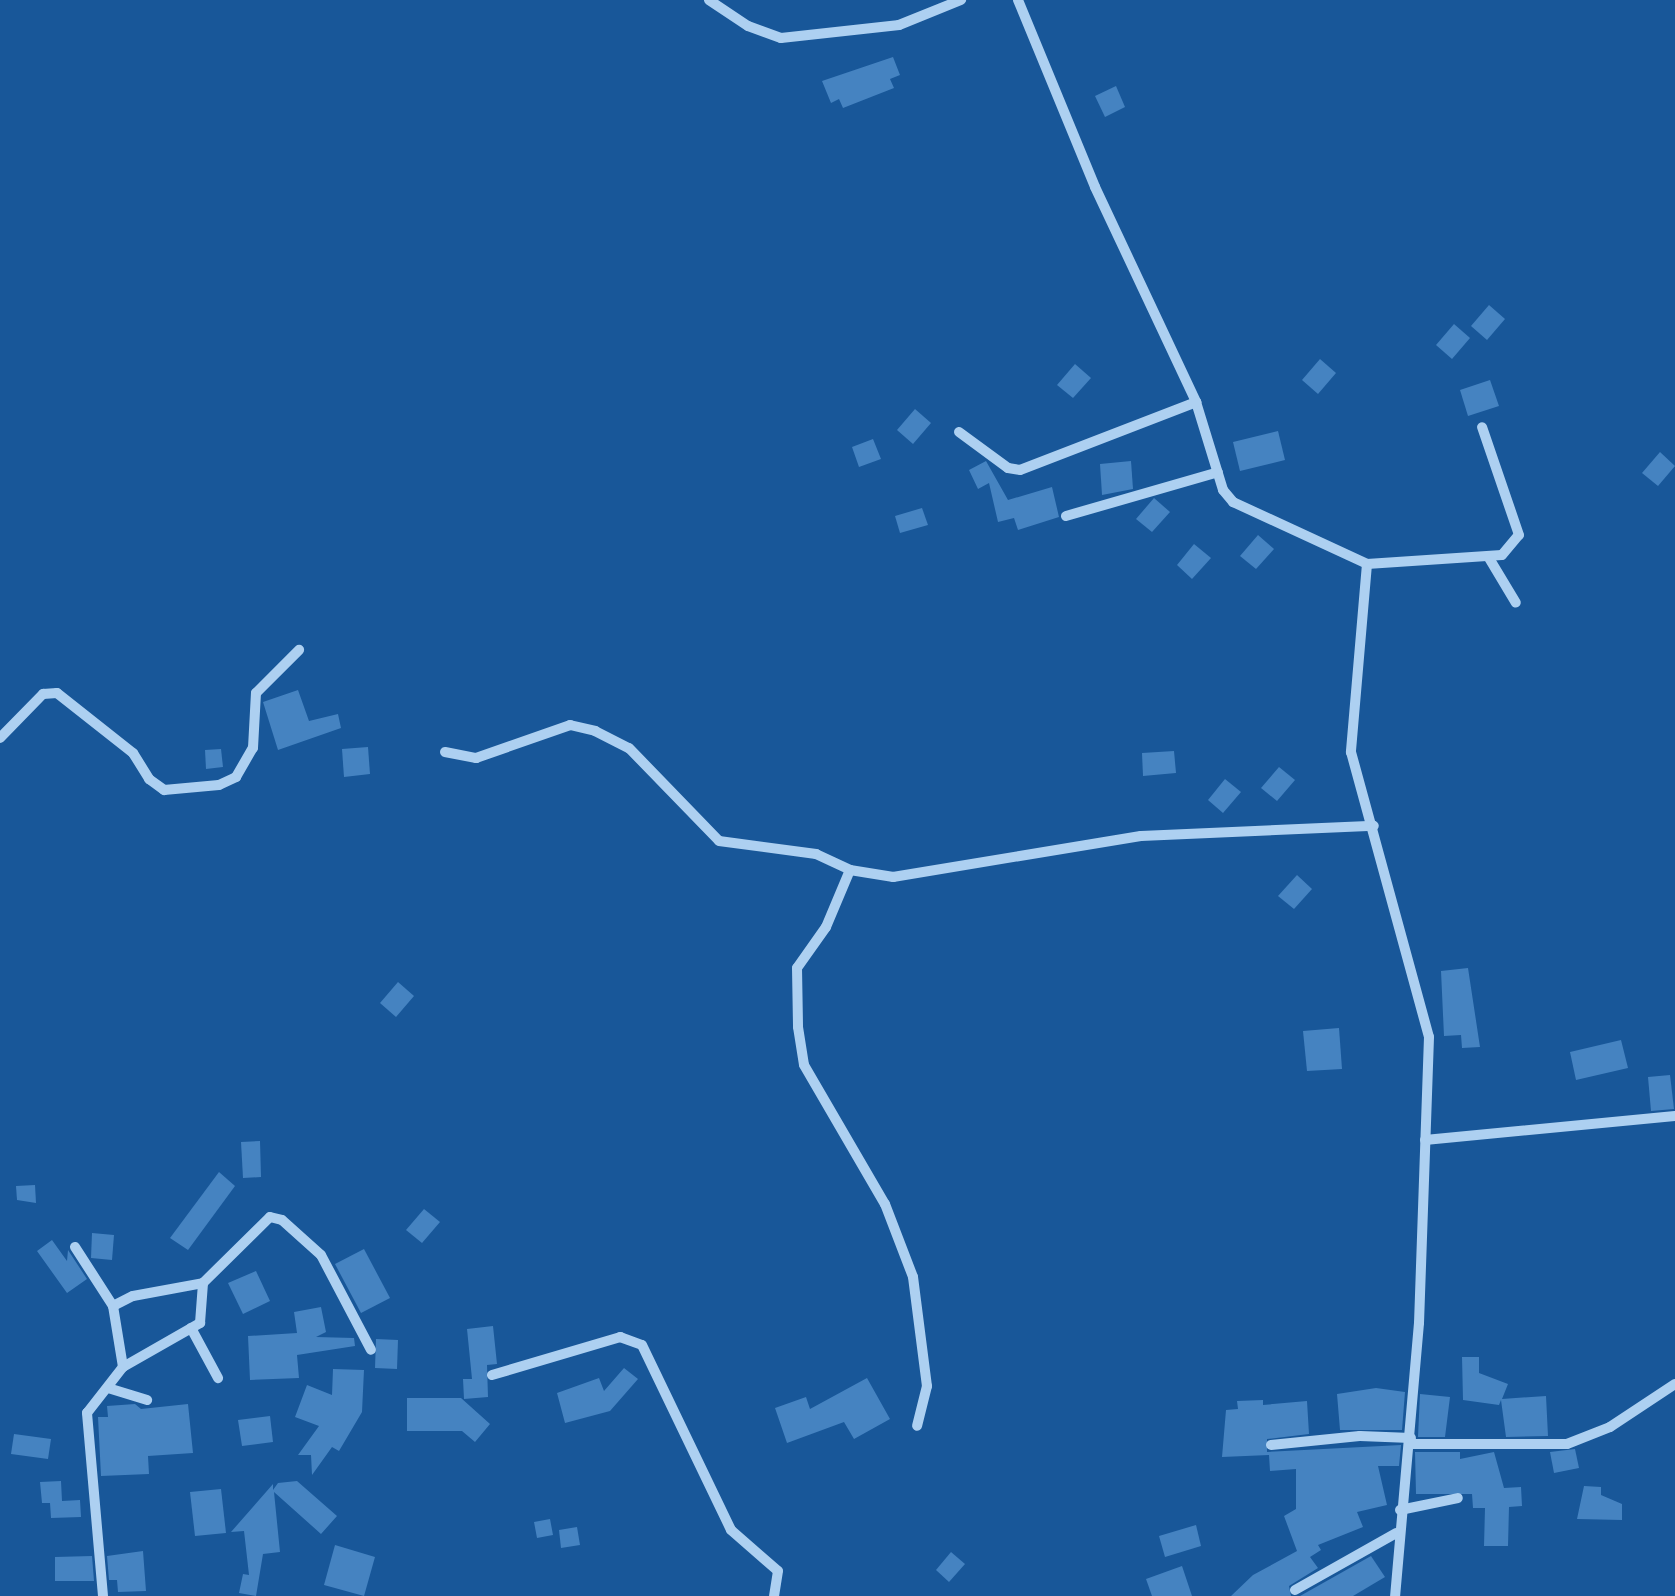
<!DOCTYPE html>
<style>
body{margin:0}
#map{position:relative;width:1675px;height:1596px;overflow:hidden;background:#185799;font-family:"Work Sans",sans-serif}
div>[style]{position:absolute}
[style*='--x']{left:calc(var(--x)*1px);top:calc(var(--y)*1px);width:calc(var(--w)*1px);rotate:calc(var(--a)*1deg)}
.building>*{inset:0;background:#4583c1}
.minor>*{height:10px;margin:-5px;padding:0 5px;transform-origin:5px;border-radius:5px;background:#add0f1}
span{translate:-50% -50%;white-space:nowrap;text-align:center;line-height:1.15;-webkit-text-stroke:6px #185799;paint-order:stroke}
</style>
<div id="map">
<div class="building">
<div style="clip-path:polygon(893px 57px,900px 75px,890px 79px,894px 88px,843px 108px,839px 99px,831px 103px,822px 81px)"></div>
<div style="clip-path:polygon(1116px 86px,1125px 107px,1105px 117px,1095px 96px)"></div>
<div style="clip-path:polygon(1489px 305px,1505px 319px,1487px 340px,1471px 326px)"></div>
<div style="clip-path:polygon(1454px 324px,1470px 338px,1452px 359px,1436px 345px)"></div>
<div style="clip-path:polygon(1320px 359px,1336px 373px,1318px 394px,1302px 380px)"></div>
<div style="clip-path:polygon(1075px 364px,1091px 378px,1073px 398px,1057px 385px)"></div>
<div style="clip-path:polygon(1490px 380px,1499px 406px,1468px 416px,1460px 390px)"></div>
<div style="clip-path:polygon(915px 409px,931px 423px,913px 444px,897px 430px)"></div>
<div style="clip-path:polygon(1278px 431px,1285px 460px,1240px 471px,1233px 442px)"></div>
<div style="clip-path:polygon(873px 439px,881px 459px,859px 467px,852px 447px)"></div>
<div style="clip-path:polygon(1660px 452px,1675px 466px,1658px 486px,1642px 473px)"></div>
<div style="clip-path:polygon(986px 461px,1008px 500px,1052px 487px,1059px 517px,1018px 530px,1014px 518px,998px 522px,989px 483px,978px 489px,969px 470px)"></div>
<div style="clip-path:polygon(1131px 461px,1133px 489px,1102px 495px,1100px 464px)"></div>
<div style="clip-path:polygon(1154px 498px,1170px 512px,1152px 532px,1136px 519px)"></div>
<div style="clip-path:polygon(922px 508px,928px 525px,900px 533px,895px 516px)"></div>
<div style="clip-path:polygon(1258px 535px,1274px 549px,1256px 569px,1240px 556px)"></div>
<div style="clip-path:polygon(1194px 544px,1211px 558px,1192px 579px,1177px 565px)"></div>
<div style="clip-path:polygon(298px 690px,309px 721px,338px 714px,341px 728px,278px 750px,263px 702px)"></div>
<div style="clip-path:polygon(368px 747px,370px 774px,344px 777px,342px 749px)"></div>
<div style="clip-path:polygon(221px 749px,223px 767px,206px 769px,205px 750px)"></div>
<div style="clip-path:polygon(1174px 751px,1176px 773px,1143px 776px,1142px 753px)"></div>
<div style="clip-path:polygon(1279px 767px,1295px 780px,1277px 801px,1261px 788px)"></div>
<div style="clip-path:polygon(1225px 779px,1241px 792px,1223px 813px,1208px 800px)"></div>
<div style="clip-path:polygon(1297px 875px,1312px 889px,1294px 909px,1278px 896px)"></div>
<div style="clip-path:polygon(1468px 968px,1480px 1047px,1462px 1048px,1461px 1035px,1444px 1036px,1441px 971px)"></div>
<div style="clip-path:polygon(398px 982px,414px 996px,396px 1017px,380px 1003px)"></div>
<div style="clip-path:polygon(1339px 1028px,1342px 1069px,1307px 1071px,1303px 1031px)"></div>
<div style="clip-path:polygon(1621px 1040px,1628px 1068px,1576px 1080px,1570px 1052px)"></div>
<div style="clip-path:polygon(1670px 1075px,1674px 1109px,1651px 1111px,1648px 1077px)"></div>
<div style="clip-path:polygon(260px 1141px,261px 1177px,243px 1178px,241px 1142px)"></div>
<div style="clip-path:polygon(219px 1172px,235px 1186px,188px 1250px,170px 1238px)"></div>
<div style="clip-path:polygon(35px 1185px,36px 1203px,17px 1200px,16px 1186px)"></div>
<div style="clip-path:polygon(424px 1209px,440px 1222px,422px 1243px,406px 1230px)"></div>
<div style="clip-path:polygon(92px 1233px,114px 1235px,112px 1260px,91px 1258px)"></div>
<div style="clip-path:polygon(52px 1240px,67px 1261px,68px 1250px,87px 1279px,67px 1293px,37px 1251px)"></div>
<div style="clip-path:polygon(364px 1249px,390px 1298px,361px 1313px,335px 1264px)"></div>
<div style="clip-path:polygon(256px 1271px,270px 1301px,243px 1314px,228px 1283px)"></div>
<div style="clip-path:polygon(321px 1307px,326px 1332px,316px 1337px,354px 1338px,355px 1346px,297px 1355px,299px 1378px,250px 1380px,248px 1336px,297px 1333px,294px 1312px)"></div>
<div style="clip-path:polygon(493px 1326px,497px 1364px,487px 1365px,488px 1397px,464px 1399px,463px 1379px,472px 1379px,467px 1329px)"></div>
<div style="clip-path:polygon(376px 1339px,398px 1340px,397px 1369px,375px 1368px)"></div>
<div style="clip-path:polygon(1462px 1357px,1479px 1357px,1479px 1373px,1508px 1384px,1502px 1399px,1546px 1396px,1548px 1436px,1506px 1437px,1501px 1400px,1499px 1405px,1463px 1400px)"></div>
<div style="clip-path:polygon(624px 1368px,638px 1379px,610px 1411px,565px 1423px,557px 1393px,599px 1378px,604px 1391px)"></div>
<div style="clip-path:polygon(333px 1369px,364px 1370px,362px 1412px,339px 1451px,332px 1447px,312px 1475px,311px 1455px,298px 1455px,319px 1426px,295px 1417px,307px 1385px,332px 1395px)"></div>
<div style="clip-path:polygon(867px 1378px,890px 1419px,854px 1439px,844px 1422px,787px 1443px,775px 1408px,806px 1397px,810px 1409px)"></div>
<div style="clip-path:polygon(1376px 1388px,1405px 1392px,1402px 1430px,1340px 1430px,1337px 1394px)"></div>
<div style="clip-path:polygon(1420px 1394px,1450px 1397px,1445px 1437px,1418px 1437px)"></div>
<div style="clip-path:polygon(407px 1398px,461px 1398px,490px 1424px,475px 1442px,462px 1431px,407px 1431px)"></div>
<div style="clip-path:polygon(1263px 1400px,1263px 1405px,1307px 1401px,1309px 1434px,1267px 1439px,1267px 1452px,1401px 1445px,1399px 1466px,1378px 1466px,1387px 1505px,1357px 1512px,1363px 1527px,1318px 1545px,1321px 1550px,1310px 1557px,1318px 1568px,1289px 1586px,1291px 1596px,1231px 1596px,1253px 1575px,1297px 1551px,1284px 1516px,1296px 1509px,1296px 1469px,1270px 1471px,1269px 1455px,1222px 1457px,1226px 1410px,1238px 1409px,1237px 1401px)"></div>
<div style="clip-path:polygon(135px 1404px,141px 1409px,188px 1404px,193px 1453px,148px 1456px,149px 1474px,101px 1476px,98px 1417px,108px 1417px,107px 1406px)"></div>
<div style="clip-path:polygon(270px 1416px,273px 1442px,242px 1446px,238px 1420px)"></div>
<div style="clip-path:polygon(14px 1434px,51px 1439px,48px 1459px,11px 1454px)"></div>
<div style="clip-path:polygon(1575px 1449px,1579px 1468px,1554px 1473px,1550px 1452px)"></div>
<div style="clip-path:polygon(1415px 1452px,1460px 1452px,1460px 1459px,1494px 1452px,1504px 1488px,1521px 1487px,1522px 1506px,1509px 1507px,1508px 1546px,1484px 1546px,1485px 1508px,1473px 1508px,1472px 1494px,1416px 1494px)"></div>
<div style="clip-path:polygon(61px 1481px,62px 1501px,80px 1500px,81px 1517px,51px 1518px,50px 1503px,42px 1503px,40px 1482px)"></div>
<div style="clip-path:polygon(297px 1481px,337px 1516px,321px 1534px,274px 1492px,280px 1552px,263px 1554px,256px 1596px,239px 1593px,243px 1574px,249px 1575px,244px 1531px,231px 1532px,273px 1484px,273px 1490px,278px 1483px)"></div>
<div style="clip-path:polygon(1584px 1486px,1601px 1487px,1601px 1495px,1622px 1504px,1622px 1520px,1577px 1519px)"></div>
<div style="clip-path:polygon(221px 1489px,226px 1533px,195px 1536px,190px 1492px)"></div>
<div style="clip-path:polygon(550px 1519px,553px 1535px,537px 1538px,534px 1522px)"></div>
<div style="clip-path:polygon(1196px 1525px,1201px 1546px,1165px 1557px,1159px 1536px)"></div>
<div style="clip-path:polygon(577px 1527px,580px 1545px,561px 1548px,559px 1530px)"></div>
<div style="clip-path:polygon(335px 1545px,375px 1557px,364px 1596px,324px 1585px)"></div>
<div style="clip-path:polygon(143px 1551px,146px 1591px,118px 1592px,117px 1580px,109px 1580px,107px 1556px)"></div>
<div style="clip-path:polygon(951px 1552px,965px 1564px,949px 1582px,936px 1570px)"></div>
<div style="clip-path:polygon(92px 1556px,94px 1581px,55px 1581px,55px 1557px)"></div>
<div style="clip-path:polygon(1371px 1556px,1385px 1577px,1353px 1596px,1300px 1596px)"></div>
<div style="clip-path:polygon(1182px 1566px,1192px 1596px,1152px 1596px,1146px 1579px)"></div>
</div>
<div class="minor">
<div style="--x:709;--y:0;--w:47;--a:33.7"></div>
<div style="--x:748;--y:26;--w:35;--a:20"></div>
<div style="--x:781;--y:38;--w:119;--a:-6.3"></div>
<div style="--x:899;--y:25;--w:67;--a:-22"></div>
<div style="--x:1018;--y:0;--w:202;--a:67.6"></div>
<div style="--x:1095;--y:187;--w:238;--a:64.8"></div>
<div style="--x:1196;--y:402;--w:92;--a:72.9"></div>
<div style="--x:1223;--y:490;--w:16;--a:50"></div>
<div style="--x:1233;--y:502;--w:148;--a:24.8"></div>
<div style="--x:1367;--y:564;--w:135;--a:-3.8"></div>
<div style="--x:1502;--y:555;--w:26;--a:-50"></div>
<div style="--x:1519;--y:535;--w:114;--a:-108.9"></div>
<div style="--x:959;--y:432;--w:61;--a:36.3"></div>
<div style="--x:1008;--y:468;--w:12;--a:9"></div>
<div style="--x:1020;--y:470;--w:189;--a:-21.1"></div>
<div style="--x:1066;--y:516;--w:158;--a:-16.1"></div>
<div style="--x:1489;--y:558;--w:52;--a:59"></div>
<div style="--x:1367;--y:564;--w:189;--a:94.9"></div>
<div style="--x:1351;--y:752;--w:295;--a:74.7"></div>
<div style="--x:1429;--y:1037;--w:286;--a:92"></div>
<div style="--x:1419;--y:1323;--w:274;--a:95"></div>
<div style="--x:0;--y:738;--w:62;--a:-45.7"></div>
<div style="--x:43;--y:694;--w:14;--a:-4"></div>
<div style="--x:57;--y:693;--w:97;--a:38.3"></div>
<div style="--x:133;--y:753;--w:31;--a:58"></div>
<div style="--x:149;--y:779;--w:19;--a:36"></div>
<div style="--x:164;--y:790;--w:55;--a:-5.2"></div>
<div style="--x:219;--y:785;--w:19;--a:-25"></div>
<div style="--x:236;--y:777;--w:34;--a:-60"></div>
<div style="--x:253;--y:748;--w:55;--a:-86.9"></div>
<div style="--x:256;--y:693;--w:61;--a:-45"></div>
<div style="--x:445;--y:752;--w:32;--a:11"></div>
<div style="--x:476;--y:758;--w:100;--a:-19.3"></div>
<div style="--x:570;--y:725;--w:26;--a:13"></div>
<div style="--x:595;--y:731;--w:38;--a:27"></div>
<div style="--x:629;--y:748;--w:129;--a:45.9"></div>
<div style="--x:719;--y:841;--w:98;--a:7.6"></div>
<div style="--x:816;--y:854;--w:38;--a:25"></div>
<div style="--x:850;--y:870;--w:44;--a:9.2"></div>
<div style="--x:893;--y:877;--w:251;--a:-9.4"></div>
<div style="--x:1141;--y:836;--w:233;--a:-2.5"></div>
<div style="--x:850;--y:870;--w:62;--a:112.8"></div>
<div style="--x:826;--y:927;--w:50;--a:125.3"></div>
<div style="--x:797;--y:968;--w:59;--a:89"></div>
<div style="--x:798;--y:1027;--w:38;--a:81"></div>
<div style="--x:804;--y:1065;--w:161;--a:59.8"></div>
<div style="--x:885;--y:1204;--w:78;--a:69"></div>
<div style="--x:913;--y:1277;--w:110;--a:82.7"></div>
<div style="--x:927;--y:1386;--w:41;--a:104"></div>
<div style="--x:1425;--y:1140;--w:251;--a:-5.5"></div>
<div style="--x:75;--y:1247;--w:70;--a:57.2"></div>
<div style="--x:191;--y:1328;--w:57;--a:61.6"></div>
<div style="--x:123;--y:1367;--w:89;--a:-29.7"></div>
<div style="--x:200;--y:1323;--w:40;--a:-85.7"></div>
<div style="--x:492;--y:1375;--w:134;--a:-16.5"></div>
<div style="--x:620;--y:1337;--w:23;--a:20"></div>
<div style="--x:642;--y:1345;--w:205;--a:64.3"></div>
<div style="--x:731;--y:1530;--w:62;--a:41.1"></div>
<div style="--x:778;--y:1571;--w:25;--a:99"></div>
<div style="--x:108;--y:1388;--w:41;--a:17.1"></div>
<div style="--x:1411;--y:1444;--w:156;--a:0"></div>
<div style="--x:1567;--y:1444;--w:46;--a:-21.6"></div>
<div style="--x:1610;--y:1427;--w:78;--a:-33.5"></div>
<div style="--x:1271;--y:1445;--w:89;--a:-5.8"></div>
<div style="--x:1360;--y:1436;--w:51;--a:2.2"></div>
<div style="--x:1400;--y:1510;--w:59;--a:-11.7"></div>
<div style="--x:1295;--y:1590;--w:116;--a:-29.4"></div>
<div style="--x:103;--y:1596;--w:184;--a:-95"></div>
<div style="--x:87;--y:1413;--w:58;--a:-52"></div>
<div style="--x:123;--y:1367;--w:62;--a:-99.3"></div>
<div style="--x:113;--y:1306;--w:22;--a:-27"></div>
<div style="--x:133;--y:1296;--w:71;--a:-10.5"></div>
<div style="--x:203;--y:1283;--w:94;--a:-44.6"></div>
<div style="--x:270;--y:1217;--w:12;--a:14"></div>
<div style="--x:282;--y:1220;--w:52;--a:41.9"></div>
<div style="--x:321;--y:1255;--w:107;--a:62.2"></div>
</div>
</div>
